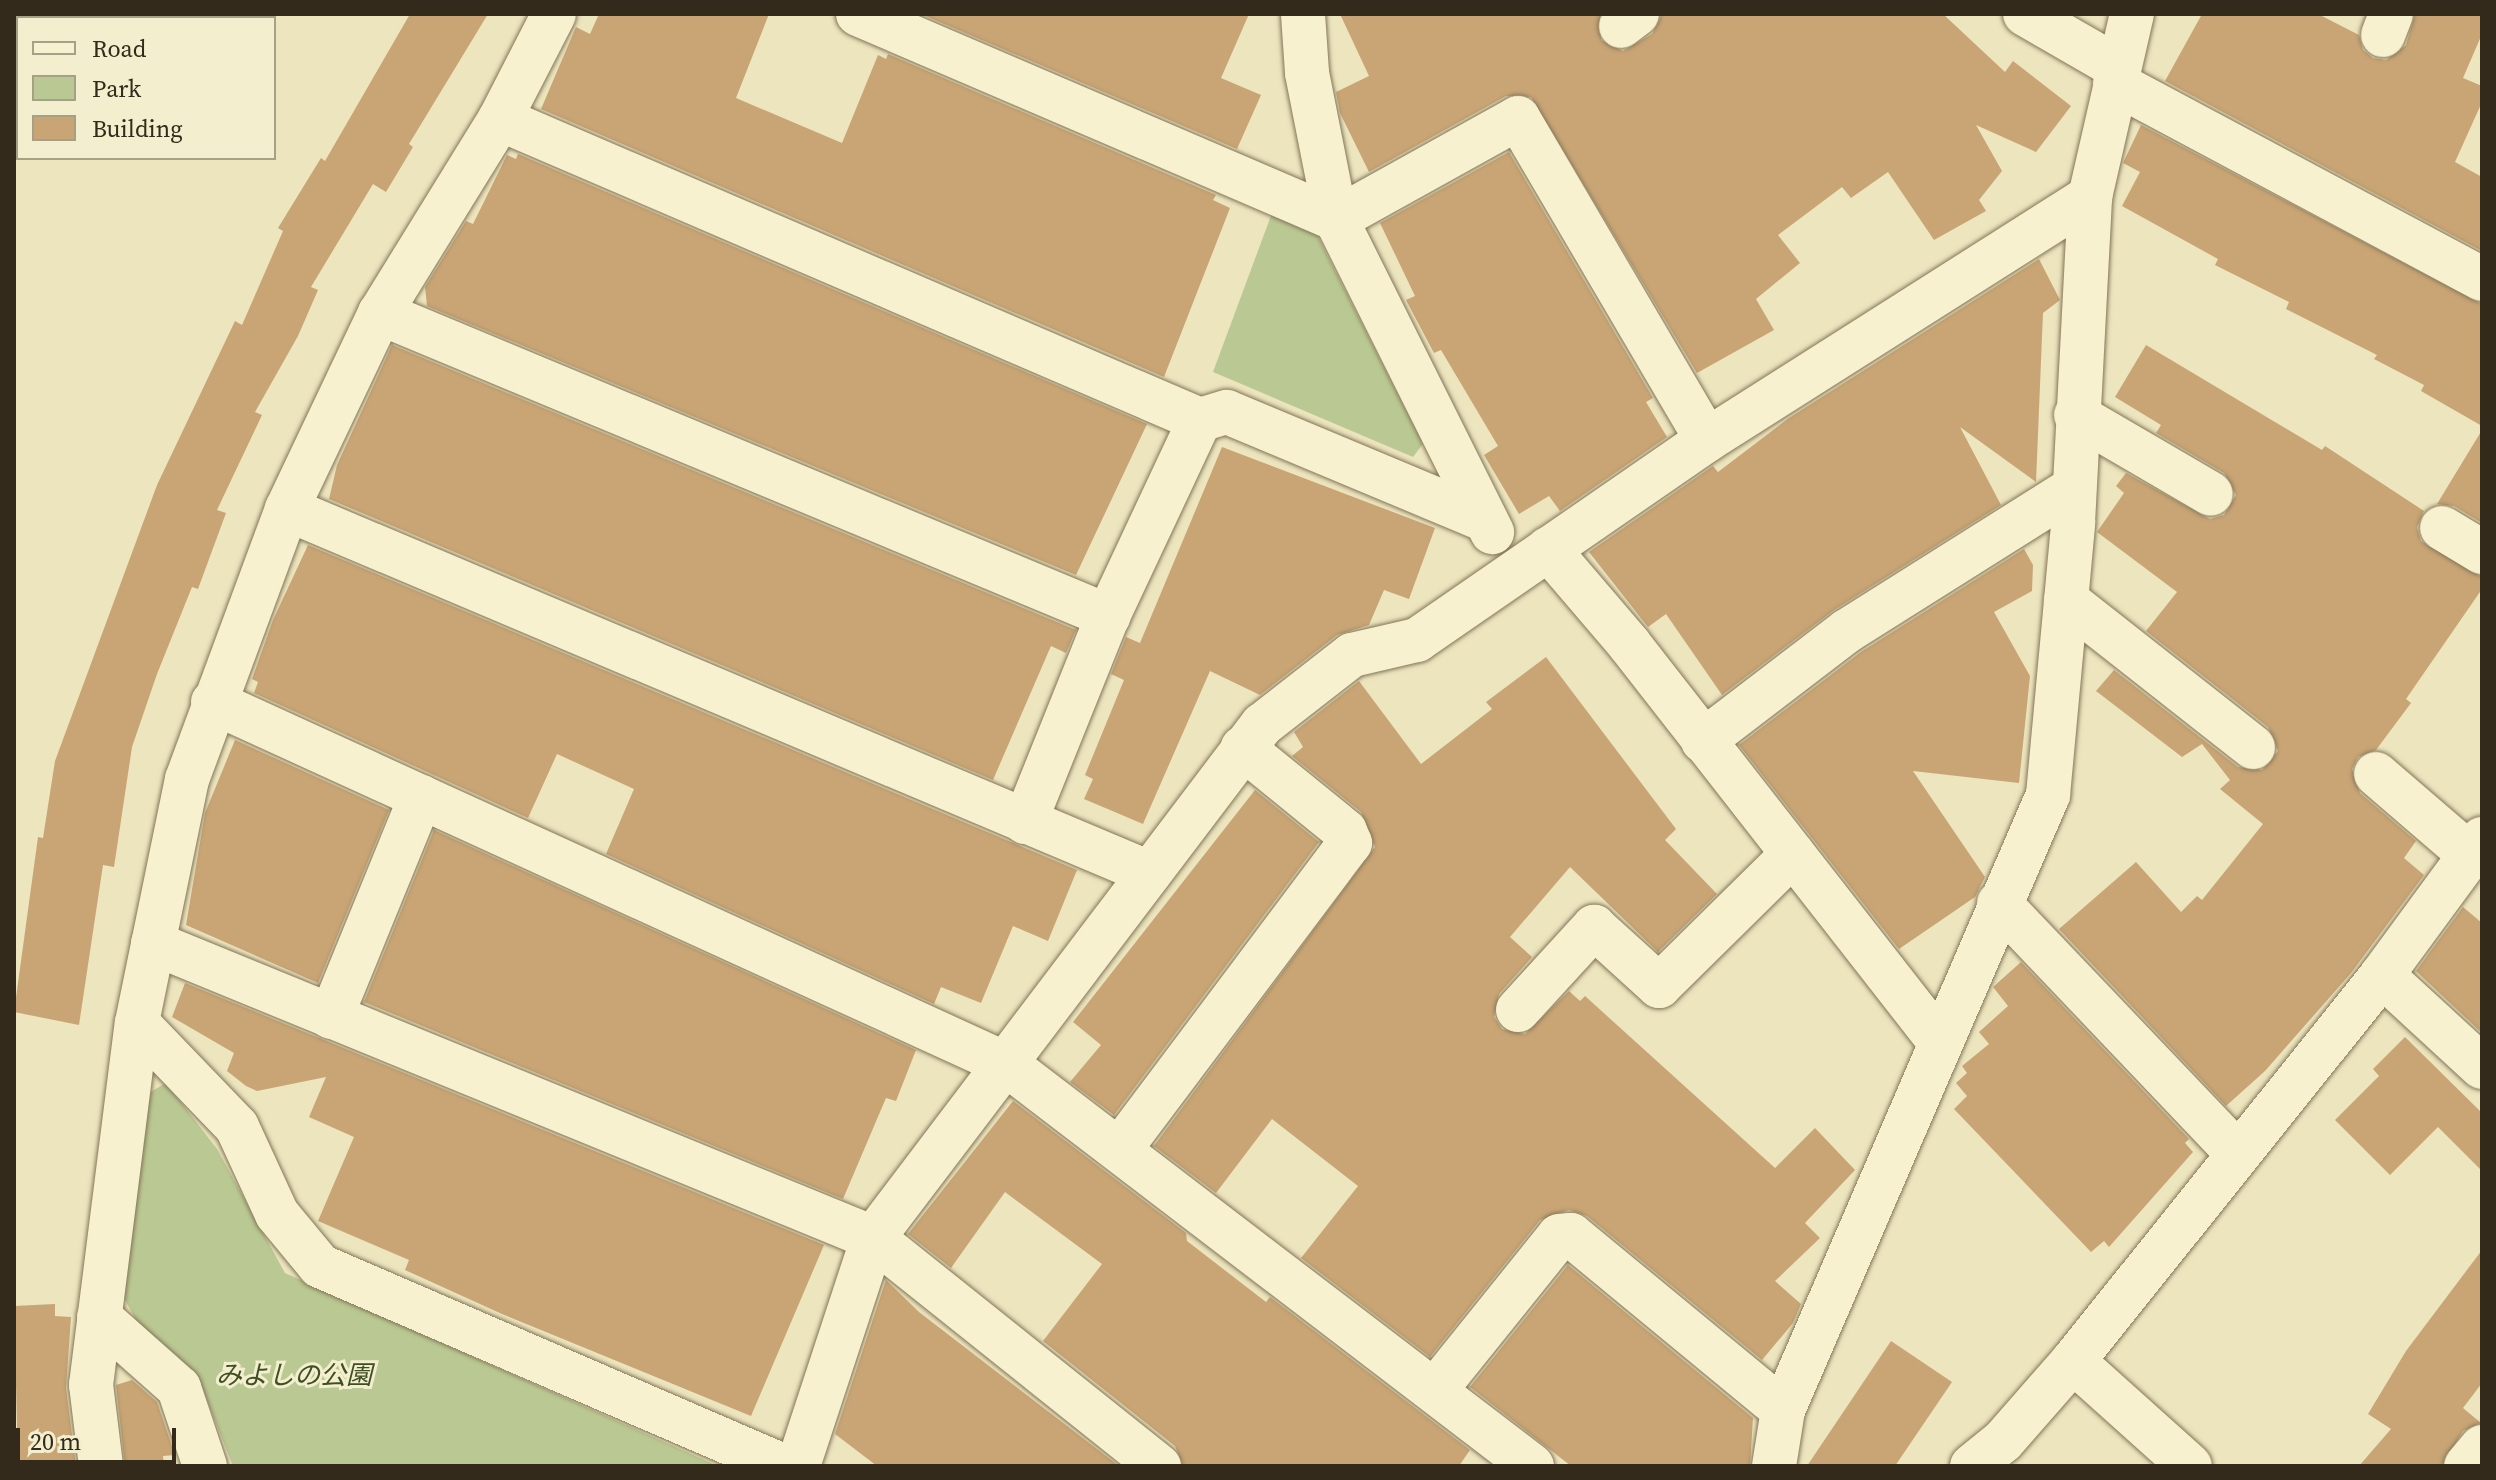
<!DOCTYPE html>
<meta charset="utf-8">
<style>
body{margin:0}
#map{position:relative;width:2496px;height:1480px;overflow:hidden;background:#ece5be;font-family:"Source Serif 4","Noto Sans JP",serif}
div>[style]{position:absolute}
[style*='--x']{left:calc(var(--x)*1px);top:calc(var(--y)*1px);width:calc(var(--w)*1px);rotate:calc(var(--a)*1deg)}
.green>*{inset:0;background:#bac993}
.water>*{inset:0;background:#a1bdb9}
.building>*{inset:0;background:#c9a575}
.roads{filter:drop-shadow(0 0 2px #837558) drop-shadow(0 0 2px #837558)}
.minor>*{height:44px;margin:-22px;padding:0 22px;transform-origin:22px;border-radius:22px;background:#f7f1d0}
span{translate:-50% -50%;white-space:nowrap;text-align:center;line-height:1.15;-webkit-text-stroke:6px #f3eecd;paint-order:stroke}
.park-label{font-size:26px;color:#3d4f23;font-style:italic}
.frame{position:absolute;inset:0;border:16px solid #332a1c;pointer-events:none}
.legend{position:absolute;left:16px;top:16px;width:260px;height:144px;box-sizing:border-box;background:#f3eecd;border:2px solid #a6a086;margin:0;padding:10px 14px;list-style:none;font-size:24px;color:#332a1c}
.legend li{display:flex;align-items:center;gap:16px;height:40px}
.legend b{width:40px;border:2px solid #a6a086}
.scale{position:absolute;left:16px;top:1428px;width:160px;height:36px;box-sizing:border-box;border:4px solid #332a1c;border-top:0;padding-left:10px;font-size:24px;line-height:28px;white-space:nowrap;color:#332a1c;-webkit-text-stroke:6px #f3eecd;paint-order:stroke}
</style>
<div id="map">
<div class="green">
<div style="clip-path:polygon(1272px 213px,1317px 235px,1423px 444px,1413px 457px,1213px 372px)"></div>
<div style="clip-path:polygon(166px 1083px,217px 1149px,285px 1273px,718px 1466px,233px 1466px,199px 1380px,145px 1336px,120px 1291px,147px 1094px)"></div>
</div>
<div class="water">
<div style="clip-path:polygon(18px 44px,18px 122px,14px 129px,14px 53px)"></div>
</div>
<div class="building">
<div style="clip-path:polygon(410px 14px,488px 14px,409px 144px,413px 147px,386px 192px,373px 184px,311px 287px,318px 290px,298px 336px,255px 412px,262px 415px,217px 510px,226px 513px,198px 589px,192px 587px,157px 674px,132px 747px,114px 867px,103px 865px,79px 1025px,14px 1012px,38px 837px,43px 838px,55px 761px,157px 485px,235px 321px,242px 325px,283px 231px,278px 228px,321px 158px,325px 161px)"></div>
<div style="clip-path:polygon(599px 14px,769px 14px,736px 98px,842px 143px,878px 55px,886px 59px,888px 54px,1216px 195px,1213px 200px,1230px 208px,1164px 377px,541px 109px,576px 27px,590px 34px)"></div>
<div style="clip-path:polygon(921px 14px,1249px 14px,1221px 78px,1261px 95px,1237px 149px)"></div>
<div style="clip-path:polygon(1340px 14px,1600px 14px,1601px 40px,1623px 51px,1652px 34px,1662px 14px,1943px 14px,2005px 72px,2013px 61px,2071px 106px,2036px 152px,1976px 125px,2002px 171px,1979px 200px,1986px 211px,1934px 240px,1888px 172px,1851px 198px,1842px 187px,1778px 235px,1800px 263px,1756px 299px,1774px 330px,1697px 373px,1531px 97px,1506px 96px,1369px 172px,1340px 113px,1336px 92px,1369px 76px)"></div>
<div style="clip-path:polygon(2202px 14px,2318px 14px,2359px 35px,2363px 50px,2373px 58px,2386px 60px,2406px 45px,2415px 14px,2482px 14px,2482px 34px,2463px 78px,2482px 86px,2482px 102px,2455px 162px,2482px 177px,2482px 251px,2165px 81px)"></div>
<div style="clip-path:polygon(2141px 125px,2482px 304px,2482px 426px,2421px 391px,2424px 385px,2374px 359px,2377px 355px,2286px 309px,2289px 302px,2215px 265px,2218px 259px,2122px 206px,2140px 172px,2123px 163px)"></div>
<div style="clip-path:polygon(1509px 152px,1653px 398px,1646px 402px,1667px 437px,1560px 511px,1549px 496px,1519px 514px,1484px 455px,1498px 446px,1441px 350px,1434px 353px,1406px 300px,1415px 296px,1380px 223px)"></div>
<div style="clip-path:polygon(518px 154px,1147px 424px,1076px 575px,427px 306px,425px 287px,466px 221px,473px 224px,507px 155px,516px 159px)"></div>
<div style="clip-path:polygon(2039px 259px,2060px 300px,2043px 313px,2036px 482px,1960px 427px,2001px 505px,1834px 610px,1722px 695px,1666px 614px,1648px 627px,1589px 552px,1713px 466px,1718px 472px,1789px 418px)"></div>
<div style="clip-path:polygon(392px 345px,1076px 630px,1066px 653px,1051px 646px,993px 780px,329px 499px,337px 465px)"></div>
<div style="clip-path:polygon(2146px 345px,2322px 450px,2325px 446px,2424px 511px,2417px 527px,2421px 541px,2482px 577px,2482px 589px,2406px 699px,2411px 703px,2376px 750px,2358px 757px,2352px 769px,2360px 793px,2416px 841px,2404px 858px,2424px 875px,2351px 973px,2265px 1071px,2226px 1106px,2059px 929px,2136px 862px,2181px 912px,2197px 896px,2202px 900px,2263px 824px,2220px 789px,2230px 780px,2202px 744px,2182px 757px,2096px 691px,2114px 670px,2238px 767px,2262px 770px,2278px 751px,2268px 727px,2146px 631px,2177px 592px,2097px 532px,2124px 493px,2116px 486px,2126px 473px,2210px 519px,2224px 515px,2236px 495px,2224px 473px,2156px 433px,2161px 425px,2115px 397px)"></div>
<div style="clip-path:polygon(2482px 430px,2482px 523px,2454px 506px,2437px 504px)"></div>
<div style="clip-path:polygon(1222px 447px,1435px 528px,1409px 599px,1384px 590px,1369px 625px,1337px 635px,1260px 695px,1210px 671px,1143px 824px,1084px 799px,1093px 779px,1085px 775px,1124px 680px,1111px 674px,1126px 637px,1140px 643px)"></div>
<div style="clip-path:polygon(308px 545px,1077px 870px,1048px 941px,1013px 926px,981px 1003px,941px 987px,934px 1004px,606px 854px,634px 789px,557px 754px,528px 818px,254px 693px,258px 682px,252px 679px,273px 620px)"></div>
<div style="clip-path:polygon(2024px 549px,2033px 565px,2032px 591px,1994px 612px,2030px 676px,2019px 783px,1913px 771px,1985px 877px,1975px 897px,1899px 949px,1739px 745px,1861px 652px)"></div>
<div style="clip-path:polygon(1546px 657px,1676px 829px,1665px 840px,1717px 894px,1658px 952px,1570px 867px,1510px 937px,1532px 957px,1499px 994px,1494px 1017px,1502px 1029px,1525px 1034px,1569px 991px,1580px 1001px,1585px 996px,1775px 1168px,1815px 1128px,1855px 1170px,1805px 1223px,1820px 1238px,1775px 1281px,1801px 1304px,1793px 1323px,1762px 1360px,1587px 1216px,1569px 1210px,1540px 1220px,1430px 1357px,1301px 1258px,1358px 1186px,1272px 1119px,1216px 1193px,1154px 1146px,1375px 847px,1361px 812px,1292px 756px,1303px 747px,1294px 732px,1359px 681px,1421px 764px,1492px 709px,1486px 702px)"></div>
<div style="clip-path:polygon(235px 740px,389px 810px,318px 983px,186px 925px,205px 813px)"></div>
<div style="clip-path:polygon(1255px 790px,1319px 842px,1114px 1115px,1070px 1082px,1101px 1045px,1073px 1022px)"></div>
<div style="clip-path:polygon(434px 830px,916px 1050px,896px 1101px,886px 1098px,843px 1199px,364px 1002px)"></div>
<div style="clip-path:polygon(2463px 907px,2482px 923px,2482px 1033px,2416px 971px)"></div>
<div style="clip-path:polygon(2021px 962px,2189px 1139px,2185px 1143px,2193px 1152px,2109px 1247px,2104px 1241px,2091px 1252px,1954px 1109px,1967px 1096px,1956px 1083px,1967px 1073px,1962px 1066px,1989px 1044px,1979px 1032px,2008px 1006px,1993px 987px)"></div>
<div style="clip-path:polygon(185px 983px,824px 1245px,751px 1416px,502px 1314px,405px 1270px,409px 1260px,318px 1221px,354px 1137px,309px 1117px,326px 1077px,257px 1091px,246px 1086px,227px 1071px,234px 1053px,172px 1017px)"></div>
<div style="clip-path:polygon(2405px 1037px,2482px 1113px,2482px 1171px,2438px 1127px,2390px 1175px,2335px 1120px,2379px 1076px,2373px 1069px)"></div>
<div style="clip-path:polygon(1013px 1101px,1186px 1233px,1187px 1241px,1266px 1302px,1270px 1297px,1470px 1450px,1459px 1466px,1183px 1466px,1175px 1446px,1043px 1341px,1102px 1264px,1005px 1192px,951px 1268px,908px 1234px)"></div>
<div style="clip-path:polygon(2482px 1250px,2482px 1383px,2463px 1408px,2481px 1423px,2463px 1431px,2442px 1466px,2359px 1466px,2391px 1429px,2368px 1414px,2406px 1351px)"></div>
<div style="clip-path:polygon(1568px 1265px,1753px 1418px,1750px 1466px,1571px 1466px,1470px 1387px)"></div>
<div style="clip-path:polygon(886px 1280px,919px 1312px,1119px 1466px,877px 1466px,835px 1434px)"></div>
<div style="clip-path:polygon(55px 1304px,55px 1316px,71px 1317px,66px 1388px,76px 1466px,18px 1466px,14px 1306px)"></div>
<div style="clip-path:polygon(1891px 1341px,1952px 1382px,1895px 1466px,1807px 1466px)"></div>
<div style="clip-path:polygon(132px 1380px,157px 1402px,175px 1455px,163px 1456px,164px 1466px,125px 1466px,116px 1385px)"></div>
</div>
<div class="roads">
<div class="minor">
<div style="--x:554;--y:14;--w:118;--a:117.2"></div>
<div style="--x:500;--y:119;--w:228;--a:121.7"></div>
<div style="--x:380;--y:313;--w:217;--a:115.4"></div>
<div style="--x:287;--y:509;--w:288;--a:110.3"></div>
<div style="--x:187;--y:779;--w:249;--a:101.6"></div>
<div style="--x:137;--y:1023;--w:144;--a:46.1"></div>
<div style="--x:237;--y:1127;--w:96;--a:65.3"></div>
<div style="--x:277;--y:1214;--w:67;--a:50.4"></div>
<div style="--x:320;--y:1266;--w:504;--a:23.36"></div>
<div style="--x:858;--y:14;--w:520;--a:23.21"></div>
<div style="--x:1336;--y:219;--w:208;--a:-29"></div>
<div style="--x:1518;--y:118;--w:373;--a:59.6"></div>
<div style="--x:1303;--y:14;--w:59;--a:86.1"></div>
<div style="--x:1307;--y:73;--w:149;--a:78.8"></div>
<div style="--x:1336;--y:219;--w:350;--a:63.5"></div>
<div style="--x:2025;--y:14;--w:106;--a:29.9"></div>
<div style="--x:1621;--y:26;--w:20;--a:-37"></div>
<div style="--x:2383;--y:35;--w:22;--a:-69"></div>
<div style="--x:2115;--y:83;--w:416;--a:28.1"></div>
<div style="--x:500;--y:119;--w:762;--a:23.27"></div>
<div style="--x:1200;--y:420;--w:28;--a:-17"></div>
<div style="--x:1227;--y:412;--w:280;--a:22.7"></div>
<div style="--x:380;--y:313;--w:789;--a:22.6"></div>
<div style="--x:2076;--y:415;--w:156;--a:30.3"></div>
<div style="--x:287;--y:509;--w:936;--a:22.89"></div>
<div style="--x:2442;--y:528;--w:47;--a:31"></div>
<div style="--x:1548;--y:549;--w:125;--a:49.5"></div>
<div style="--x:1629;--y:644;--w:504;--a:52.02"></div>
<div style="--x:2066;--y:600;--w:238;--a:38.2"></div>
<div style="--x:213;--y:702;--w:872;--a:24.54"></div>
<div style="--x:1006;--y:1064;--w:662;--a:37.39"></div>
<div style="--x:1703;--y:741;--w:181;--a:-37.4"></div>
<div style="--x:1847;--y:631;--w:268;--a:-32.2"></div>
<div style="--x:2376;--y:774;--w:123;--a:40.7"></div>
<div style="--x:1025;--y:822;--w:222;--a:-68.1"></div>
<div style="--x:1108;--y:616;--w:217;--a:-64.9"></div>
<div style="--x:1999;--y:903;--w:345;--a:46.4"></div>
<div style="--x:153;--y:943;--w:778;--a:22.28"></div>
<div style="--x:873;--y:1238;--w:366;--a:38.6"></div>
<div style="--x:2382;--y:975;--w:136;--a:42.6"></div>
<div style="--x:1518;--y:1010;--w:113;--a:-47.5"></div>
<div style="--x:1594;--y:927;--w:88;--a:42.2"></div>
<div style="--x:1659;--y:986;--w:188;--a:-44.6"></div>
<div style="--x:331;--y:1017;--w:238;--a:-67.8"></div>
<div style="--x:1120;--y:1149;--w:383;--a:-53.1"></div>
<div style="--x:1350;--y:843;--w:13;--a:-113"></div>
<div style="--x:1345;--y:831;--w:132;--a:-140.9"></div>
<div style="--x:99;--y:1317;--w:107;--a:41.6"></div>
<div style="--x:179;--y:1388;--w:82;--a:71.6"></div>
<div style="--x:2073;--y:1361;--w:157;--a:41.9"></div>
<div style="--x:1436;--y:1389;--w:196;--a:-51.2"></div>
<div style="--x:1559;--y:1236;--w:12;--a:-5"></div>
<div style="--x:1571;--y:1235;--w:275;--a:39.5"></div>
<div style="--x:101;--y:1466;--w:82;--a:-97"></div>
<div style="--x:91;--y:1385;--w:365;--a:-82.8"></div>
<div style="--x:798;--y:1466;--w:240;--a:-71.8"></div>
<div style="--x:873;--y:1238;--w:644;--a:-52.83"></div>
<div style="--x:1262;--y:725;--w:114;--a:-37.9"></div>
<div style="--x:1352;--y:655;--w:67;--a:-13"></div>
<div style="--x:1417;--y:640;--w:352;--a:-34.6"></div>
<div style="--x:1707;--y:440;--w:454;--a:-32.4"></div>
<div style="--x:1774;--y:1466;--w:57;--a:-80.9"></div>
<div style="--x:1783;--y:1410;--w:670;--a:-66.69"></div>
<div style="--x:2048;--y:795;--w:273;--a:-84.7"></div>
<div style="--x:2073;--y:523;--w:326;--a:-87"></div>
<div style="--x:2090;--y:197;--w:188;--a:-77.1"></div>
<div style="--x:1972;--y:1466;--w:40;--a:-39"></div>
<div style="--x:2003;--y:1441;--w:106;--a:-48.8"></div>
<div style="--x:2073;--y:1361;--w:494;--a:-51.3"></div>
<div style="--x:2382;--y:975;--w:169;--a:-53.7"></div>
<div style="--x:2466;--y:1466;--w:25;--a:-50"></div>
</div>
</div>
<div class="park-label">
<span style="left:294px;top:1376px">みよしの公園</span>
</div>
<div class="frame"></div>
<ul class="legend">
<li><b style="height:10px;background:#f7f1d0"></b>Road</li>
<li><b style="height:22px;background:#bac993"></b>Park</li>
<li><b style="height:22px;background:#c9a575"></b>Building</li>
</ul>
<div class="scale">20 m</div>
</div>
